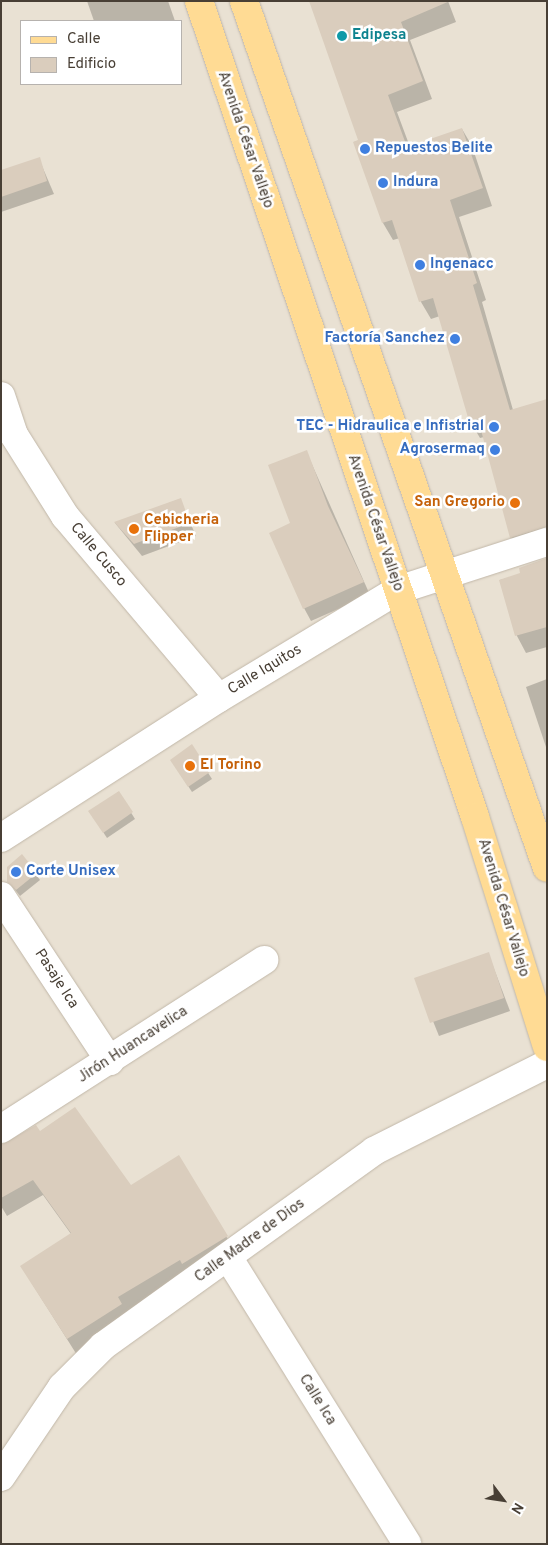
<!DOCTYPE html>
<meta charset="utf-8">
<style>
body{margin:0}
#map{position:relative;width:548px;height:1545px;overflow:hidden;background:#f5efe6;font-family:Overpass,sans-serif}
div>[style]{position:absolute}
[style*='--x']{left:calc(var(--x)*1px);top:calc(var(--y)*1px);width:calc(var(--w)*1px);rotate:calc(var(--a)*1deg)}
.residential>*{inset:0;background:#e9e1d3}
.shadow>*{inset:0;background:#0003}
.building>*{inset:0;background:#dacdbd}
.roads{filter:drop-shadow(0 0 1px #c1b7a8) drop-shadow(0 0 1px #c1b7a8)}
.minor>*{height:28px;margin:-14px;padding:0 14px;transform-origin:14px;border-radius:14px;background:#fff}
.major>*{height:28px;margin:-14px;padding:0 14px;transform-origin:14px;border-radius:14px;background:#ffdb94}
.dots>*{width:14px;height:14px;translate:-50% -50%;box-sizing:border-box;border:2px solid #fff;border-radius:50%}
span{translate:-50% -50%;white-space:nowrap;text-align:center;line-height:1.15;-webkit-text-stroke:5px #fff;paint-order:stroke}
.culture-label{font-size:15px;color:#0d838f;font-weight:700}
.left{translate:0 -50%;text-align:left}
.street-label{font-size:15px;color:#483f35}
.shop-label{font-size:15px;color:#366cbe;font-weight:700}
.right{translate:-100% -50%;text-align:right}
.food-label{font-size:15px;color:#c56008;font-weight:700}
.frame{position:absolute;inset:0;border:2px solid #483f35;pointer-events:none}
.legend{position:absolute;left:20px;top:20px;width:162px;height:65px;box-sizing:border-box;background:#fff;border:1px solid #b6b2ae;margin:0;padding:6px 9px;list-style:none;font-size:15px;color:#483f35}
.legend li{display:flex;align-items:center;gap:10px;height:25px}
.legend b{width:25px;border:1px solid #b6b2ae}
.north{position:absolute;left:478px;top:1475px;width:50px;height:50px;-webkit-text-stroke:4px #fff;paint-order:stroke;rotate:121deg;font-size:14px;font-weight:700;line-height:20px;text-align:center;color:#483f35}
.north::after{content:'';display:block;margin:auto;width:18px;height:22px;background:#483f35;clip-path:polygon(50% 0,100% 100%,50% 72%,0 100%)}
</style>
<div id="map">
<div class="residential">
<div style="clip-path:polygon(evenodd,1px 1px,547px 1px,547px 1544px,1px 1544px,1px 1px,21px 21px,181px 21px,181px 84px,21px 84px,21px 21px)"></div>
</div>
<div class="shadow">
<div style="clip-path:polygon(87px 1px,168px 1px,175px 21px,94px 21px)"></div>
<div style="clip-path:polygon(310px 1px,448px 1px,456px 22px,410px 40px,432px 99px,397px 112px,410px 147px,462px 129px,472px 146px,492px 206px,459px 217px,486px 300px,482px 302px,513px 410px,547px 400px,547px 547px,521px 554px,511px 537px,484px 437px,480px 438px,470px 421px,440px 316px,431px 319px,421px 302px,400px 238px,393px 240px,383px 223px,354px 142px,360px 140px)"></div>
<div style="clip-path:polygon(39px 159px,54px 194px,1px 212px,1px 171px)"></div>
<div style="clip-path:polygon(306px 451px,370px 595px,311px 621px,304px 608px,291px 524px)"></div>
<div style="clip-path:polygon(180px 499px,196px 536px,142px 556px,115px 523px)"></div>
<div style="clip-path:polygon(547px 558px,547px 647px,526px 653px,517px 636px,500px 580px,522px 574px)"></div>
<div style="clip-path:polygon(547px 679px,547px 750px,526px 687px)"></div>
<div style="clip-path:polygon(191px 746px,212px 779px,192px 792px,175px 766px)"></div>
<div style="clip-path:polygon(118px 792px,135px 819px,107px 838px,94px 818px)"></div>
<div style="clip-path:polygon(22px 856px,40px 880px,20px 896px,8px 881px)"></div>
<div style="clip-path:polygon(488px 953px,510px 1011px,439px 1036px,416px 979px)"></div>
<div style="clip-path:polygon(40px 1133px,131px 1187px,179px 1157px,236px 1253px,77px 1355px,31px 1282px,71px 1234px,43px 1195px,7px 1216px,1px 1206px,1px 1150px)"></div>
</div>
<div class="building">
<div style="clip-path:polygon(309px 1px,450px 1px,401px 22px,423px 81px,388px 95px,407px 147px,462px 128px,483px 188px,450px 200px,477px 283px,473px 285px,510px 410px,547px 399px,547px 527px,510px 538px,478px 419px,469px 421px,433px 298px,419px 302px,392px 220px,382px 223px,353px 142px,358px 140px)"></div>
<div style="clip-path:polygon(40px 157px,47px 181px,1px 197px,1px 170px)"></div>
<div style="clip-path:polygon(307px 450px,328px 506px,364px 582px,303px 609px,269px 533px,290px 523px,268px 465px)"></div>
<div style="clip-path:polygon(181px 498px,190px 523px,134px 544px,114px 522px)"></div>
<div style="clip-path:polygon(547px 558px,547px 627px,515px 636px,499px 580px,520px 573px,519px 568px)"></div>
<div style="clip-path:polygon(192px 744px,210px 772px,188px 787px,170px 760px)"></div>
<div style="clip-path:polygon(119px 791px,133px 812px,103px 833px,88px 811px)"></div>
<div style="clip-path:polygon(22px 854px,37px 873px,16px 890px,7px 882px,7px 867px)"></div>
<div style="clip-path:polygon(489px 952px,504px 998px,430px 1023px,414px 978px)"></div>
<div style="clip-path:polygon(75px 1107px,131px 1185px,179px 1155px,228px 1236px,182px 1264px,180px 1260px,118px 1297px,122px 1304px,67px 1339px,20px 1266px,71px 1233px,33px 1180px,1px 1198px,1px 1145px,36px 1125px,40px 1131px)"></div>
</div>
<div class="roads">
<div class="minor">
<div style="--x:1;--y:396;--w:41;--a:71.6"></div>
<div style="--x:14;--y:435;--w:96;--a:57.8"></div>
<div style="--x:65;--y:516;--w:238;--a:49.8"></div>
<div style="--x:1;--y:838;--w:259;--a:-32.7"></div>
<div style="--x:219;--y:698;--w:209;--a:-31.1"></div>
<div style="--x:398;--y:590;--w:157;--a:-17.9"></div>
<div style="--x:1;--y:896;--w:198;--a:56.6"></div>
<div style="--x:1;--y:1129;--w:313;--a:-32.7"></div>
<div style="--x:228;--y:1257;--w:338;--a:58"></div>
<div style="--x:1;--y:1477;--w:109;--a:-55.9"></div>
<div style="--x:62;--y:1387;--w:58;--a:-45"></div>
<div style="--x:103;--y:1346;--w:334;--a:-35.7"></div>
<div style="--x:374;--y:1151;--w:194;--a:-26.7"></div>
</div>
<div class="major">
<div style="--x:199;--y:1;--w:861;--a:71.31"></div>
<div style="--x:475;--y:817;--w:241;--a:72.6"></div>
<div style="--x:244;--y:1;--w:918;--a:70.74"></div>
</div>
</div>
<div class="dots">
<div style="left:342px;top:36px;background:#0f9aa8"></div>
<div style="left:365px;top:149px;background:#3f7fe0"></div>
<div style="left:383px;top:183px;background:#3f7fe0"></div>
<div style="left:420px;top:265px;background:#3f7fe0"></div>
<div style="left:455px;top:339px;background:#3f7fe0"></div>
<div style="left:494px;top:427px;background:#3f7fe0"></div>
<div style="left:495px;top:450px;background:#3f7fe0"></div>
<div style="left:515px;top:503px;background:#e8710a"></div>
<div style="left:134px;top:529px;background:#e8710a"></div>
<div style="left:190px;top:766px;background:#e8710a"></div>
<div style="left:16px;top:872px;background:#3f7fe0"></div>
</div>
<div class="culture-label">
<span class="left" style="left:352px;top:36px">Edipesa</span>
</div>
<div class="street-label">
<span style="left:245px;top:140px;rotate:71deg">Avenida César Vallejo</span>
<span style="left:375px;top:523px;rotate:71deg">Avenida César Vallejo</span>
<span style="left:98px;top:555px;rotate:50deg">Calle Cusco</span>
<span style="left:265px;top:670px;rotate:-31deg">Calle Iquitos</span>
<span style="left:503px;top:908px;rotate:73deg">Avenida César Vallejo</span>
<span style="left:56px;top:979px;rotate:57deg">Pasaje Ica</span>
<span style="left:133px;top:1045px;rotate:-33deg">Jirón Huancavelica</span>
<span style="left:250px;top:1241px;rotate:-36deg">Calle Madre de Dios</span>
<span style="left:317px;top:1400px;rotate:58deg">Calle Ica</span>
</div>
<div class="shop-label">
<span class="left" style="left:375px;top:149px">Repuestos Belite</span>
<span class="left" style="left:393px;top:183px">Indura</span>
<span class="left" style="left:430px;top:265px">Ingenacc</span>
<span class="right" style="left:445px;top:339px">Factoría Sanchez</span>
<span class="right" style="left:484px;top:427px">TEC - Hidraulica e Infistrial</span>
<span class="right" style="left:485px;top:450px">Agrosermaq</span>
<span class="left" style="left:26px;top:872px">Corte Unisex</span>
</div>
<div class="food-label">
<span class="right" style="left:505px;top:503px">San Gregorio</span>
<span class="left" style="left:144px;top:529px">Cebicheria<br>Flipper</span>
<span class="left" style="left:200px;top:766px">El Torino</span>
</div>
<div class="frame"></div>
<ul class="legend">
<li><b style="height:6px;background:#ffdb94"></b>Calle</li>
<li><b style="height:14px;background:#dacdbd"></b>Edificio</li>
</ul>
<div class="north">N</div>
</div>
